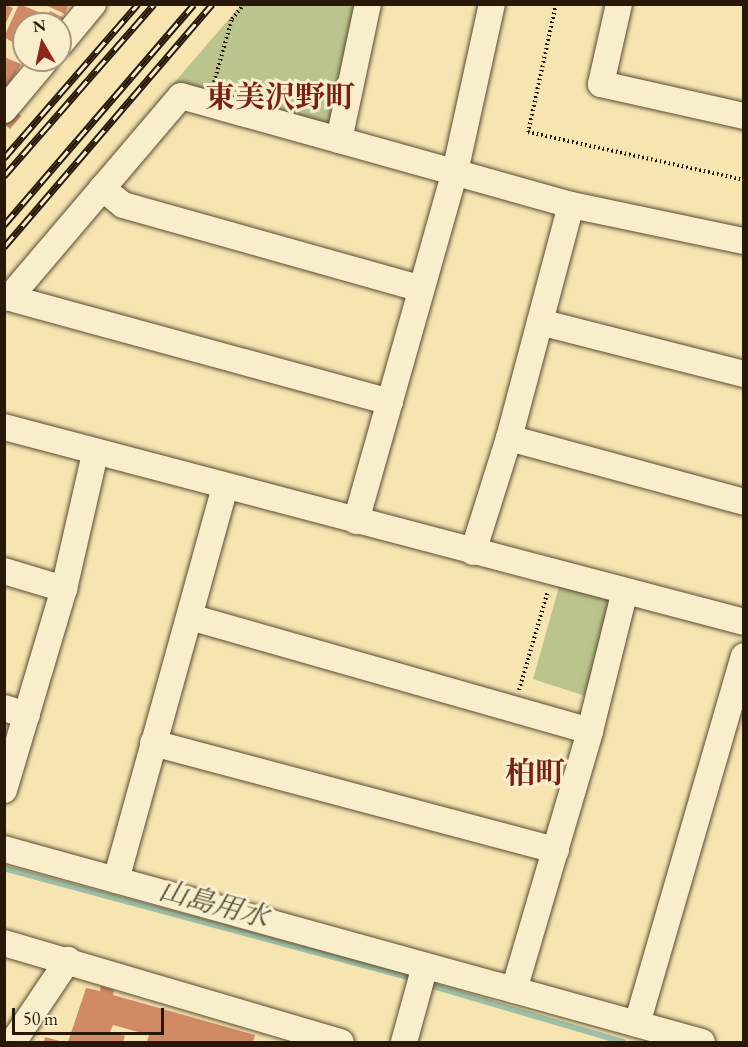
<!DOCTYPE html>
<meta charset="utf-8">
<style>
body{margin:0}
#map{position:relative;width:748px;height:1047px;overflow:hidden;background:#f6e5b1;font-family:"EB Garamond","Noto Serif JP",serif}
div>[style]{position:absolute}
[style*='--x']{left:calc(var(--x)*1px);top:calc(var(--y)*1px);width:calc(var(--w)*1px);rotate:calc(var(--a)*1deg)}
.green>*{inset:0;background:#bac58e}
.stream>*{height:6px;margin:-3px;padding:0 3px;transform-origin:3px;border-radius:3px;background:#9ec0a7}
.building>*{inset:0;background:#d08b66}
.path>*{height:4px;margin-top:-2px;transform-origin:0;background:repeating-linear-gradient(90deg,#281807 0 1.5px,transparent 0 4.5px)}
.roads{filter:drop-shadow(0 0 2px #5c4b32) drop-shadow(0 0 2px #5c4b32)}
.minor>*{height:26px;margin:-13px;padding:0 13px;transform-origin:13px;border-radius:13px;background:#f9eecc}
.rail>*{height:7px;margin-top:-3.5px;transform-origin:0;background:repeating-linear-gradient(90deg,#f9eecc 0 14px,#281807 0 28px);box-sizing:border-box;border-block:2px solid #281807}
span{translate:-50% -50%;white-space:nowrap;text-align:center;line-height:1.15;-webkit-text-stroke:6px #f9eecc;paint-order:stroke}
.water-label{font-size:28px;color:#51533f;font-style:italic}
.quarter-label{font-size:30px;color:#7a1f14;font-weight:700}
.frame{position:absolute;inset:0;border:6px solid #281807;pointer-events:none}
.north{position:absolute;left:12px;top:12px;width:60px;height:60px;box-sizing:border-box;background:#f9eecc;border:2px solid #a5987d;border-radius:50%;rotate:351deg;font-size:16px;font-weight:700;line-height:24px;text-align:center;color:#281807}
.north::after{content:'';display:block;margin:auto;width:21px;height:27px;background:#8f2418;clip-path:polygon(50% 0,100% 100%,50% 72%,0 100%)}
.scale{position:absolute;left:12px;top:1008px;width:152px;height:27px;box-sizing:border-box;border:3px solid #281807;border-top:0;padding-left:8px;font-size:18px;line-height:21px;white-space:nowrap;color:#281807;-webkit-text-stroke:4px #f9eecc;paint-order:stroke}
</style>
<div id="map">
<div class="green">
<div style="clip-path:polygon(241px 5px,359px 5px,334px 120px,324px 127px,173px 84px)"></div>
<div style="clip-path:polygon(560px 583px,613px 598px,585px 696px,533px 679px)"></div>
</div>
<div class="stream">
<div style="--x:7;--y:869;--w:417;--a:15.1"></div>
<div style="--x:433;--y:986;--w:198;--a:16.4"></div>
</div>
<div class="building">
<div style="clip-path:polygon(4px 4px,13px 8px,4px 27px)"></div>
<div style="clip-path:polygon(19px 4px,46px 15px,42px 24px,24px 24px,24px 49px,4px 37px)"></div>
<div style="clip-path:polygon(43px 4px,69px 4px,65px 14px)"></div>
<div style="clip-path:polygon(50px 11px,64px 18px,61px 24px,44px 24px)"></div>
<div style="clip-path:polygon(4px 57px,21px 64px,4px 92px)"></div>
<div style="clip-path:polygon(16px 111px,21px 116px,10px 129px,5px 124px)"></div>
<div style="clip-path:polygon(101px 986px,114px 990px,113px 995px,255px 1035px,253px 1042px,154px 1042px,147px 1041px,149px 1035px,113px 1025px,110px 1032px,125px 1036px,123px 1042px,68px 1042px,86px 988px,100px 991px)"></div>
<div style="clip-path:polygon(45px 1037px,63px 1042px,44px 1042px)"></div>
</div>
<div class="path">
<div style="--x:556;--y:4;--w:131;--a:102.3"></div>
<div style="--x:528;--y:132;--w:221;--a:12.5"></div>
<div style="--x:214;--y:82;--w:66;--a:-74.1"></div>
<div style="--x:232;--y:19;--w:19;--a:-51"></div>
<div style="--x:519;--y:690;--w:103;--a:-73.7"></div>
</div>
<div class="roads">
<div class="minor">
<div style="--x:619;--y:4;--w:82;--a:102.7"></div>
<div style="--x:601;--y:84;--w:147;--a:12.6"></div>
<div style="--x:60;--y:44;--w:52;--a:-50.5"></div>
<div style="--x:4;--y:110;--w:65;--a:-50"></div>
<div style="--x:339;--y:140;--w:139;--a:-78"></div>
<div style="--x:102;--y:188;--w:27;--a:39"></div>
<div style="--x:123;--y:205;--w:310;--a:15.7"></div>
<div style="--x:540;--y:322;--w:211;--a:14.3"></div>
<div style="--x:390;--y:402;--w:395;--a:-164.7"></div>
<div style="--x:9;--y:298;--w:265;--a:-49.6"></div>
<div style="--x:181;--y:96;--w:405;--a:15.6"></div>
<div style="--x:571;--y:205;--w:177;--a:11.8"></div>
<div style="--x:4;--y:427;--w:765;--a:14.76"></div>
<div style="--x:509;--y:438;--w:244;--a:15.2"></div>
<div style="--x:356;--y:521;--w:363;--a:-74.2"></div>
<div style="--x:455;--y:172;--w:172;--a:-77.6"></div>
<div style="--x:473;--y:552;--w:120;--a:-72.5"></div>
<div style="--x:509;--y:438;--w:241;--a:-75.1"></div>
<div style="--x:4;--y:571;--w:63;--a:16.7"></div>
<div style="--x:190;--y:617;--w:416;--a:15.9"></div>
<div style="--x:4;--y:708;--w:24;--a:17"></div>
<div style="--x:153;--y:743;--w:417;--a:14.9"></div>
<div style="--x:4;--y:790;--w:210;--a:-73.4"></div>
<div style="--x:64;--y:589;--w:139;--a:-77.1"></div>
<div style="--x:4;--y:849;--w:724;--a:15.46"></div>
<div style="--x:116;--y:880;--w:408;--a:-74.5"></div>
<div style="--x:4;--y:943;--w:351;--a:16.4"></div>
<div style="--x:514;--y:990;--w:270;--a:-73.6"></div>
<div style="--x:590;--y:731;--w:144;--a:-76"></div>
<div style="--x:637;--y:1024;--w:383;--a:-73.8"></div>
<div style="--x:13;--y:1042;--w:99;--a:-56.1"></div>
<div style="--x:404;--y:1042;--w:79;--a:-74.6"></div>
</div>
</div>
<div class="rail">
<div style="--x:4;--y:158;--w:204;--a:-49"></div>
<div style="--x:4;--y:176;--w:228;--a:-48.9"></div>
<div style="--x:4;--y:225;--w:291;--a:-49.3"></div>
<div style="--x:4;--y:247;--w:320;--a:-49.4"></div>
</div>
<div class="water-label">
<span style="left:214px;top:903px;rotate:15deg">山島用水</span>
</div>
<div class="quarter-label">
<span style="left:280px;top:97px">東美沢野町</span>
<span style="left:535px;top:773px">柏町</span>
</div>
<div class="frame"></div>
<div class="north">N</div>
<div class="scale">50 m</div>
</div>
